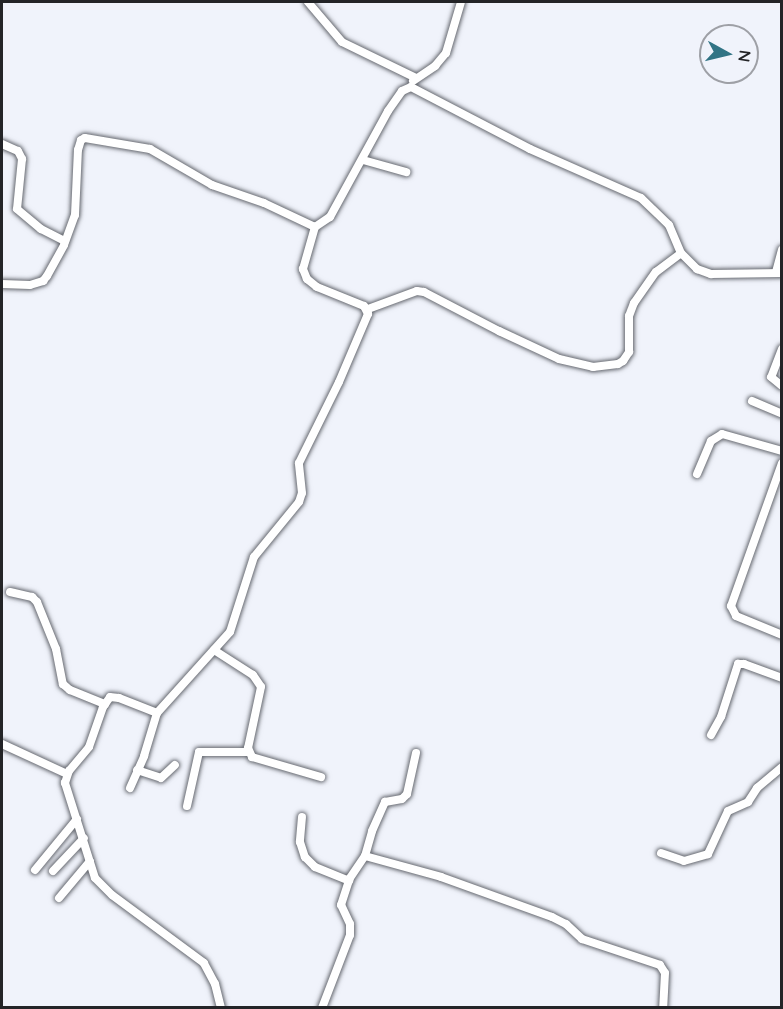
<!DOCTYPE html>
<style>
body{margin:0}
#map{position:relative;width:783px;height:1009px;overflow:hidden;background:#f0f3fb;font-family:Quicksand,sans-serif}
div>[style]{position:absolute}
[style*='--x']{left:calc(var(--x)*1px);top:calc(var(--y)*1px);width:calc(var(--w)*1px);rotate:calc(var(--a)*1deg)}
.roads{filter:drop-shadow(0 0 2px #666970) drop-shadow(0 0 2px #666970)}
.minor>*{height:8px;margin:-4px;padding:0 4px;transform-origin:4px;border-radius:4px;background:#fff}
span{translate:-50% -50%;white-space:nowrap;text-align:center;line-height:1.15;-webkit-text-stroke:6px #f0f3fb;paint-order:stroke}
.frame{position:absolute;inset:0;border:3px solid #232427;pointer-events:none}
.north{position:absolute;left:699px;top:24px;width:60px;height:60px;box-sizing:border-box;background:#f0f3fb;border:2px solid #9ea0a6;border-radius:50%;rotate:98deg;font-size:16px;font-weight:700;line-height:24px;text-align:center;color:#232427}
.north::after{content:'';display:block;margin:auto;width:21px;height:27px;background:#317485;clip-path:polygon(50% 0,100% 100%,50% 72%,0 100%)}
</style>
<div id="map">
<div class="roads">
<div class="minor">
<div style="--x:308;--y:2;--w:52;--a:49.6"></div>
<div style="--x:342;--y:42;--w:82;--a:25.9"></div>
<div style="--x:413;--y:81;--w:27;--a:-34"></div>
<div style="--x:435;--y:66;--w:17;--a:-50"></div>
<div style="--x:446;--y:53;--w:53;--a:-73.6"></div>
<div style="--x:2;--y:144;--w:17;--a:24"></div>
<div style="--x:18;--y:151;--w:9;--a:63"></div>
<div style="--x:22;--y:159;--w:50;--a:95.7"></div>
<div style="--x:17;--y:209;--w:31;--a:40"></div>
<div style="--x:41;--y:229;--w:27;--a:27"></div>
<div style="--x:363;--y:160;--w:45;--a:15.6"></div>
<div style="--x:776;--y:272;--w:23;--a:-75"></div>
<div style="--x:2;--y:284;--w:28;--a:2"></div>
<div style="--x:30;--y:285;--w:14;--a:-17"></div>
<div style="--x:43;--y:281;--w:6;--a:-51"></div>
<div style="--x:47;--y:276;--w:35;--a:-61"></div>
<div style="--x:64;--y:245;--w:32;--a:-70"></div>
<div style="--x:75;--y:215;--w:65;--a:-87.4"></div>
<div style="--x:78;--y:150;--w:10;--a:-73"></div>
<div style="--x:81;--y:140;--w:4;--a:-27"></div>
<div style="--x:85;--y:138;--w:66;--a:9.6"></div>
<div style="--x:150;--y:149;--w:72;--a:30.1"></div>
<div style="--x:212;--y:185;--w:55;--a:19.1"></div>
<div style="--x:264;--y:203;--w:56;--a:25.2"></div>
<div style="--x:315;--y:227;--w:18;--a:-34"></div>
<div style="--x:330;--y:217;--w:121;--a:-61.3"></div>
<div style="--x:388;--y:111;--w:24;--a:-55"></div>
<div style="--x:402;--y:91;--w:10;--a:-24"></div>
<div style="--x:411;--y:87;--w:134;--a:27.5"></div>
<div style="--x:530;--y:149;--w:121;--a:23.8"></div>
<div style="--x:641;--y:198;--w:39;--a:44"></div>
<div style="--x:669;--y:225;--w:30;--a:67"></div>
<div style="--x:681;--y:253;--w:23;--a:45"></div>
<div style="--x:697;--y:269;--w:15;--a:20"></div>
<div style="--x:711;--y:274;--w:71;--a:-0.8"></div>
<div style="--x:368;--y:309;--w:52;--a:-20.2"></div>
<div style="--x:417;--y:291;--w:7;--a:8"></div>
<div style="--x:424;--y:292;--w:85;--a:27.5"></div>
<div style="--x:499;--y:331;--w:66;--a:25"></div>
<div style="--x:559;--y:359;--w:35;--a:13"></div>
<div style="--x:593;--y:367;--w:25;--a:-7"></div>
<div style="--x:618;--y:364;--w:6;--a:-31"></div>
<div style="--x:623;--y:361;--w:11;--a:-56"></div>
<div style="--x:629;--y:352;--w:36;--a:-90"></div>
<div style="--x:629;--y:316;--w:14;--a:-69"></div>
<div style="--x:634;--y:303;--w:38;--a:-55"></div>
<div style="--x:656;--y:272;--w:31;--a:-37"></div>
<div style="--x:782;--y:349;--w:30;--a:111"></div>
<div style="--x:771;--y:377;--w:14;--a:39"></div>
<div style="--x:752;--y:401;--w:33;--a:23"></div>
<div style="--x:782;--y:463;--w:152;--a:109.6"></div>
<div style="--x:731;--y:606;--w:11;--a:63"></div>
<div style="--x:736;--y:616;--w:50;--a:22.4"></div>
<div style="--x:697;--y:474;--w:36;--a:-67"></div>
<div style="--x:711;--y:441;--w:13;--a:-32"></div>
<div style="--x:722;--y:434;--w:62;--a:15.8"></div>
<div style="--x:10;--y:592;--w:23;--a:13"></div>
<div style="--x:32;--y:597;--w:7;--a:45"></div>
<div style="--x:37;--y:602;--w:51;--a:68"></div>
<div style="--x:56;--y:649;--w:36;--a:79"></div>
<div style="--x:63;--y:684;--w:9;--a:41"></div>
<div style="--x:70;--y:690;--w:38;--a:22"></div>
<div style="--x:214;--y:650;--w:46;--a:32.7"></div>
<div style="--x:253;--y:675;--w:14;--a:56"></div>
<div style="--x:261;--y:687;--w:62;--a:102"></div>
<div style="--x:248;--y:748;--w:10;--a:66"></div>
<div style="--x:252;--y:757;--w:72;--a:16.2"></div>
<div style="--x:711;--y:735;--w:21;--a:-61"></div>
<div style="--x:721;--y:717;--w:56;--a:-72.2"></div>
<div style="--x:738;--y:664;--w:6;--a:0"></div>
<div style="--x:744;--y:664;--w:40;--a:20.2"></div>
<div style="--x:2;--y:744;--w:72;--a:24.8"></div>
<div style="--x:137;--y:770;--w:25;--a:18"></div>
<div style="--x:161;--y:778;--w:19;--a:-43"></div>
<div style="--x:130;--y:788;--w:35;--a:-66"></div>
<div style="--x:144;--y:756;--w:45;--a:-73.2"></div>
<div style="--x:187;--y:806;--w:55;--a:-77.5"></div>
<div style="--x:199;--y:752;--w:50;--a:0"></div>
<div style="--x:302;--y:817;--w:25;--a:95"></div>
<div style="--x:300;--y:842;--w:16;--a:72"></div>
<div style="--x:305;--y:857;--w:14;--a:45"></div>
<div style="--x:315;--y:867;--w:37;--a:22"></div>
<div style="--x:661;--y:853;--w:24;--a:19"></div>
<div style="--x:684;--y:861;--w:25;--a:-16"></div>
<div style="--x:708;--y:854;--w:47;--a:-65.1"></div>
<div style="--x:728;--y:811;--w:22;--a:-24"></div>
<div style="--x:748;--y:802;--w:17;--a:-57"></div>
<div style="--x:757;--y:788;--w:33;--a:-40"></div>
<div style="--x:365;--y:856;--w:26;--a:-74"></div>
<div style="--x:372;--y:831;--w:32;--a:-66"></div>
<div style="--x:385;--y:802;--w:17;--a:-10"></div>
<div style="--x:402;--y:799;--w:7;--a:-45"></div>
<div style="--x:407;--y:794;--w:42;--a:-77.6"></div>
<div style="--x:35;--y:870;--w:66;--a:-50.5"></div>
<div style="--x:53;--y:871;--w:45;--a:-46.8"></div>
<div style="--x:59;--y:898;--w:48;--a:-50"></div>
<div style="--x:221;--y:1008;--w:25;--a:-104"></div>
<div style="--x:215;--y:984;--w:24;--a:-118"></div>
<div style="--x:204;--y:963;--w:114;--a:-143.5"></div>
<div style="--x:112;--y:895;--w:24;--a:-135"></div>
<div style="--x:95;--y:878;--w:100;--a:-107.5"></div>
<div style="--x:65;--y:783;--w:13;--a:-72"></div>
<div style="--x:69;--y:771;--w:31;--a:-50"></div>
<div style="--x:89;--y:747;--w:42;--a:-70.7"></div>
<div style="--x:103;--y:707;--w:12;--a:-55"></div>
<div style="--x:110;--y:697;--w:9;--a:6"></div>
<div style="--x:119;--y:698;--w:41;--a:21.5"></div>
<div style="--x:157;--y:713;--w:109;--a:-48"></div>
<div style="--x:230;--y:632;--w:79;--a:-72.3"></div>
<div style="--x:254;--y:557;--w:71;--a:-50.7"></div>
<div style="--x:299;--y:502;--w:9;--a:-72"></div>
<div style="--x:302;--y:493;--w:30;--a:-96"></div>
<div style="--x:299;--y:463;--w:90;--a:-63.7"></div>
<div style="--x:339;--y:382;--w:74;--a:-66.9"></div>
<div style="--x:368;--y:314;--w:9;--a:-117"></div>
<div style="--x:364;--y:306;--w:51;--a:-158"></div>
<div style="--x:317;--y:287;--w:13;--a:-141"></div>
<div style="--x:307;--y:279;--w:11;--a:-112"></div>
<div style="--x:303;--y:269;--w:44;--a:-74.1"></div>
<div style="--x:322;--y:1008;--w:78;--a:-69"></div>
<div style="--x:350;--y:935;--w:11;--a:-90"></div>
<div style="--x:350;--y:924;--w:21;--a:-115"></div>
<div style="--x:341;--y:905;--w:28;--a:-72"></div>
<div style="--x:350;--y:878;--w:27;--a:-56"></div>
<div style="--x:365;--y:856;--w:79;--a:15.4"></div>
<div style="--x:441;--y:877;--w:118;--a:19.8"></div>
<div style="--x:552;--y:917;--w:16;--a:27"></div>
<div style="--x:566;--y:924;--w:22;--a:43"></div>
<div style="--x:582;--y:939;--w:82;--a:18.4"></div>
<div style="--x:660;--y:965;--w:9;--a:58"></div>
<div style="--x:665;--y:973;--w:35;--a:93"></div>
</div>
</div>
<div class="frame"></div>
<div class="north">N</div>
</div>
